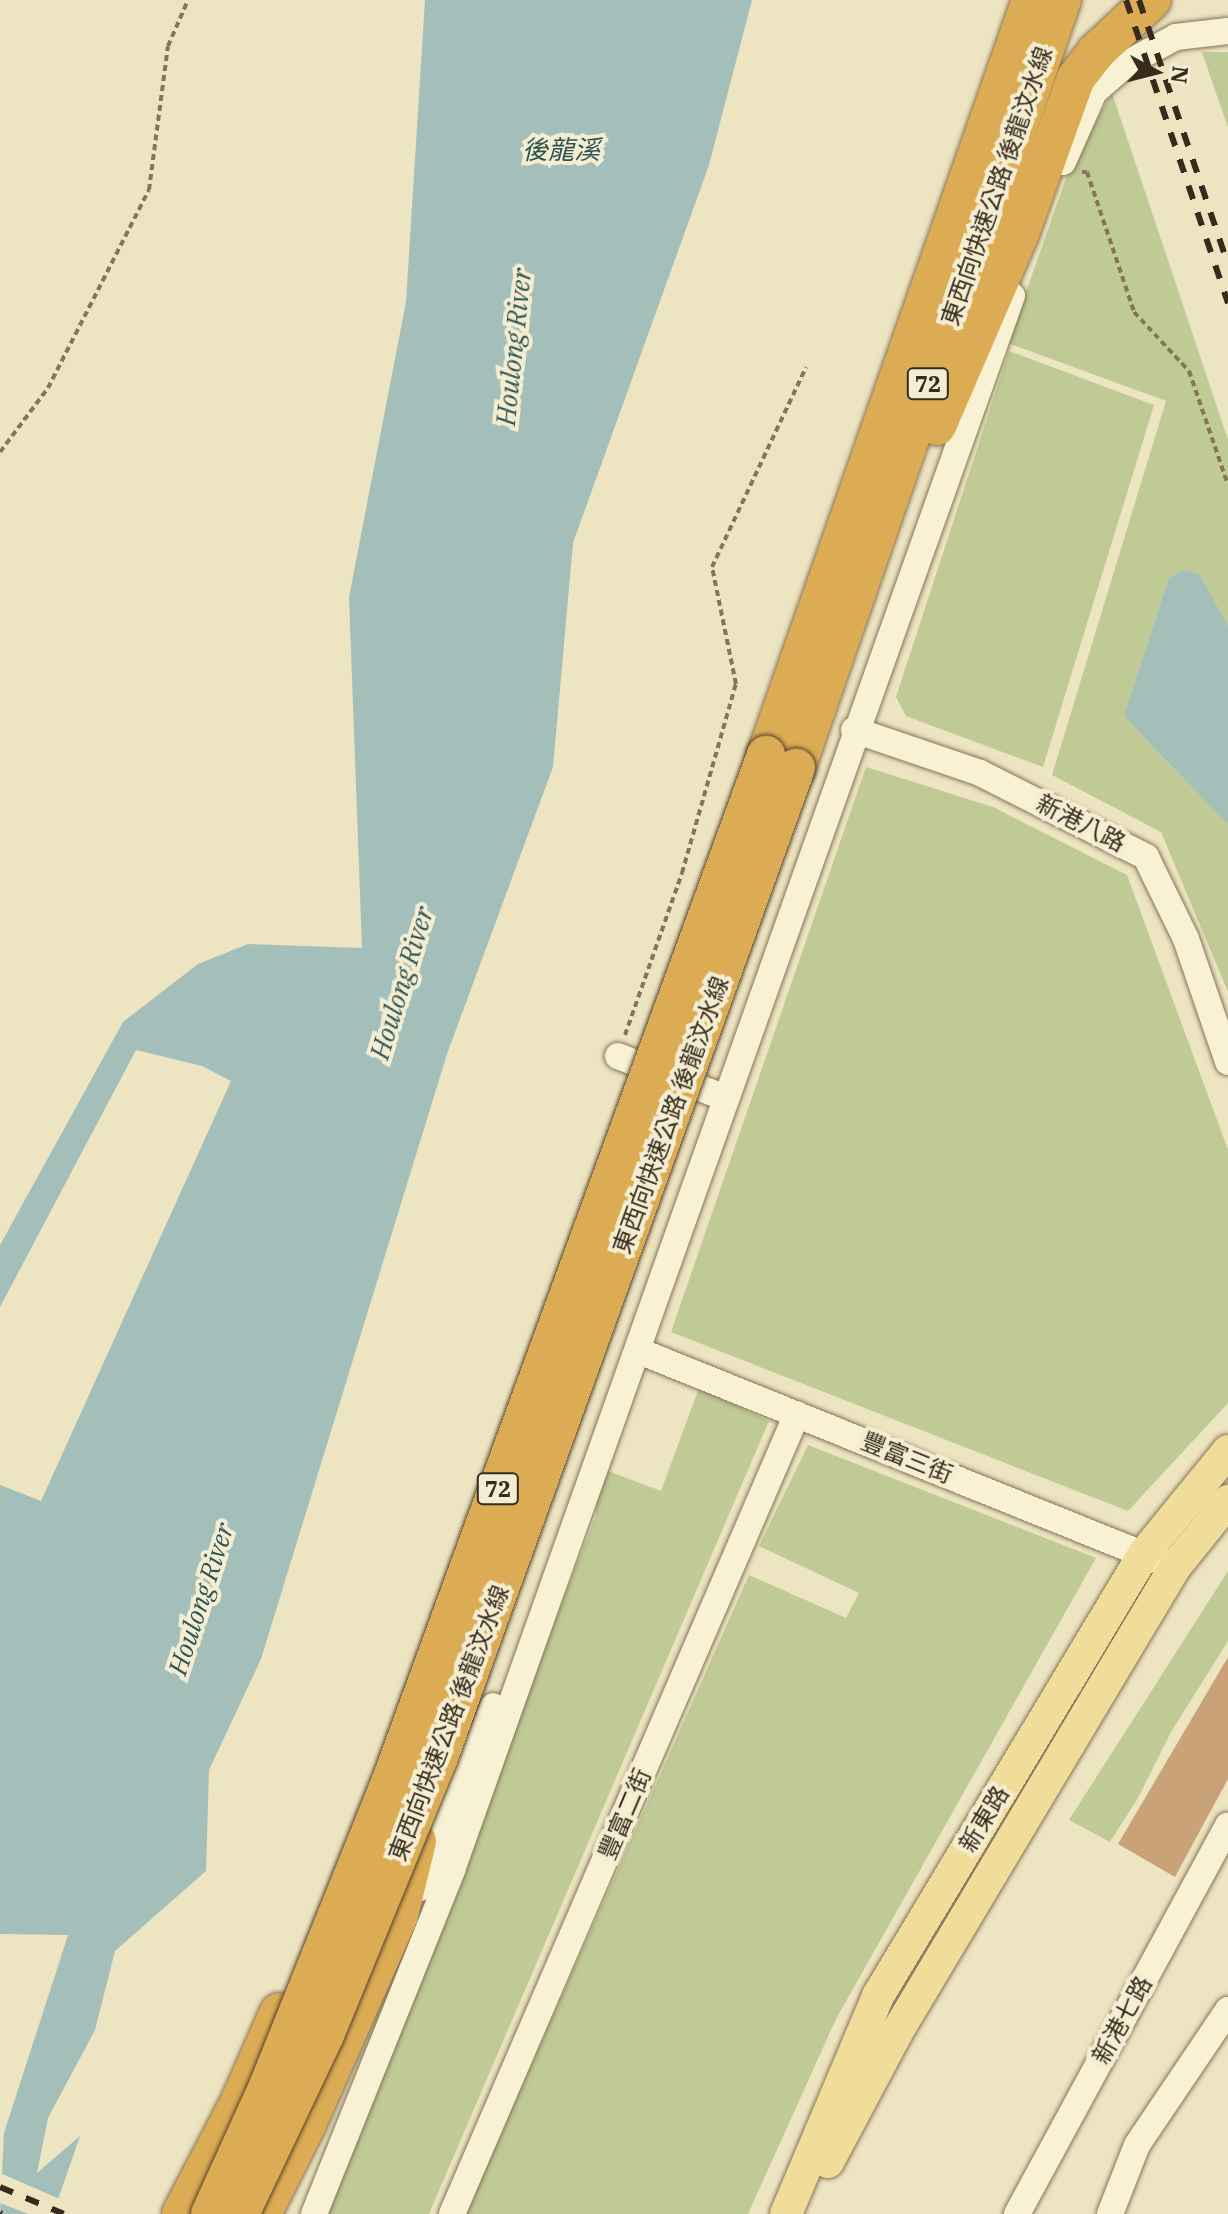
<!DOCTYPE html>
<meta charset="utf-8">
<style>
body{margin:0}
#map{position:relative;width:1228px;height:2214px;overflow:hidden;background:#ede4c1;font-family:"IBM Plex Serif","Noto Sans TC",serif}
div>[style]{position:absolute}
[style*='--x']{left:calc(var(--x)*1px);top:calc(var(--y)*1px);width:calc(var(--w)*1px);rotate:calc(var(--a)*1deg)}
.green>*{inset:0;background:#bfca96}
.water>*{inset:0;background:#a4bfba}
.pier>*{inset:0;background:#ede4c1}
.building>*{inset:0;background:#caa278}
.path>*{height:4px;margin-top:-2px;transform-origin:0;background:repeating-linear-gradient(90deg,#867559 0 6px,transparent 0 10px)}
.roads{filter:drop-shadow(0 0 2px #867559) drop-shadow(0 0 2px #867559)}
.minor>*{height:26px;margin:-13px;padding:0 13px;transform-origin:13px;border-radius:13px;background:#f8f1d4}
.major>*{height:32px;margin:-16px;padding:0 16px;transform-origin:16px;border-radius:16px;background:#f0dd99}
.highway>*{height:38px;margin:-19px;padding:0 19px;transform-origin:19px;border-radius:19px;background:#dbac53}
.rail>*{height:6px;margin-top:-3px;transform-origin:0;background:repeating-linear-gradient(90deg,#362b1d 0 14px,transparent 0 28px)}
.bridges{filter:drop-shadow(0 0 2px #54432e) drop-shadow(0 0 2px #54432e)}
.highway-bridge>*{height:38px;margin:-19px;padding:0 19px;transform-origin:19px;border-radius:19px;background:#dbac53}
span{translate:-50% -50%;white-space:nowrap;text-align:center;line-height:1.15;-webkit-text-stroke:8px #f4edd1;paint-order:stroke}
.shield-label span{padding:2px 6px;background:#f4edd1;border:2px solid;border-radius:6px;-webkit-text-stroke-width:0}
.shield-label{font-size:22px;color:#362b1d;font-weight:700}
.street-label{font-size:24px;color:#362b1d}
.water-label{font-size:26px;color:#2d5455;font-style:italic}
.north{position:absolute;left:1116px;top:32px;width:80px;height:80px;-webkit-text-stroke:6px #f4edd1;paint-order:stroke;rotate:97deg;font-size:22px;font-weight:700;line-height:32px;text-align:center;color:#362b1d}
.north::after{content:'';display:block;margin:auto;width:28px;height:36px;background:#362b1d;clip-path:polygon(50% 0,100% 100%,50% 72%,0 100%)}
</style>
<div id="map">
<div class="green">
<div style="clip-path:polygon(1202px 52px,1228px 52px,1228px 128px)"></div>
<div style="clip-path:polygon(1112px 93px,1228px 440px,1228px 992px,1161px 832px,1052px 775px,1166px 401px,1008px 343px,1070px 167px)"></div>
<div style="clip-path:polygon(1009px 351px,1154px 405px,1043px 767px,906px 716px,896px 697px)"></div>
<div style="clip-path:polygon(866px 767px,993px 807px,1127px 875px,1228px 1150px,1228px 1403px,1128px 1511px,671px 1332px)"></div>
<div style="clip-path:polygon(699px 1388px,769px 1421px,429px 2214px,325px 2214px,595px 1518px,599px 1483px,608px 1471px,661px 1491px)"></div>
<div style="clip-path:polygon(808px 1445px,1096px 1558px,836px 2019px,748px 2214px,465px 2214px,749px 1575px,846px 1618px,859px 1593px,759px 1546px)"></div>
<div style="clip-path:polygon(1228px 1571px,1228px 1641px,1171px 1732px,1138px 1798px,1110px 1842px,1069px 1820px)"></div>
</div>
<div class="water">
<div style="clip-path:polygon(425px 0,752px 0,709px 165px,573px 543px,553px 767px,447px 1054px,261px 1659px,209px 1770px,206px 1871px,115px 1951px,95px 2030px,48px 2118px,37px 2173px,80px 2136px,53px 2214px,0 2214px,4px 2133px,68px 1935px,0 1934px,0 1485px,41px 1501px,231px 1081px,202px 1066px,136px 1050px,0 1307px,0 1245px,123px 1022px,198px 964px,248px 944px,362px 948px,349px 597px,406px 302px)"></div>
<div style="clip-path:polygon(1182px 570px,1199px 574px,1228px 626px,1228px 824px,1124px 716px,1169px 579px)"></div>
</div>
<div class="pier">
<div style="clip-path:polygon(0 2173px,62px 2200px,57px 2214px,28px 2214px,0 2203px)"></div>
</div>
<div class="building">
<div style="clip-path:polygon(1228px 1657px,1228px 1779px,1175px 1877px,1118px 1844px)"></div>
</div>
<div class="path">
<div style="--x:1082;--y:172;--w:5;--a:0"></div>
<div style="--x:1087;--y:172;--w:148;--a:71.4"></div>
<div style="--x:1134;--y:312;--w:81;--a:47"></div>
<div style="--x:1189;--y:371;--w:120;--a:71.1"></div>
<div style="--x:0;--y:452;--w:80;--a:-53.1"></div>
<div style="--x:48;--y:388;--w:222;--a:-63"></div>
<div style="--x:149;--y:190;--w:145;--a:-82.5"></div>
<div style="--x:168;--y:46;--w:50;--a:-66.5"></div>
<div style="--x:625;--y:1035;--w:172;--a:-70.6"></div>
<div style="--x:682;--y:873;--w:197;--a:-74.1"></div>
<div style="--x:736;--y:684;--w:119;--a:-101.6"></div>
<div style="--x:712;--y:567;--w:221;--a:-64.8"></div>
</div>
<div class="roads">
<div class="minor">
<div style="--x:1063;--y:162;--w:77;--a:-66.1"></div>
<div style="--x:1094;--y:92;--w:43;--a:-41.2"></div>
<div style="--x:1126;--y:64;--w:57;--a:-28.4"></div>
<div style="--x:1176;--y:37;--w:52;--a:-6.6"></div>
<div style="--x:854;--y:730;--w:133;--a:18.8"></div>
<div style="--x:980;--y:773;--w:186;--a:26.8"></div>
<div style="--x:1146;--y:857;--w:91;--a:64"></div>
<div style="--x:1186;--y:939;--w:130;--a:71.1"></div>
<div style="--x:618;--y:1056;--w:116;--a:21.3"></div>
<div style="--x:639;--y:1351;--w:564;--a:21.97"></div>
<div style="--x:420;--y:1888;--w:196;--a:-68.1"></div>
<div style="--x:314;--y:2214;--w:371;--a:-68.1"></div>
<div style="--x:452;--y:1870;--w:1671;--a:-70.42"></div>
<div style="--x:452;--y:2214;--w:871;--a:-66.67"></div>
<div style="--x:1017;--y:2214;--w:442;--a:-61.5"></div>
<div style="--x:1110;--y:2214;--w:74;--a:-68.6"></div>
<div style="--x:1137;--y:2145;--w:163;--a:-56"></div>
</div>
<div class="major">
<div style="--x:828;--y:2162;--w:147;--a:-62"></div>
<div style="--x:897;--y:2032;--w:542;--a:-59.13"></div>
<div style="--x:1175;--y:1567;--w:85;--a:-51.2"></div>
<div style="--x:786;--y:2214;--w:237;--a:-67.1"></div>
<div style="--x:878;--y:1996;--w:516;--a:-58.96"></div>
<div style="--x:1144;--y:1554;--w:133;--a:-50.8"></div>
</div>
<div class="highway">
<div style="--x:937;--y:426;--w:207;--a:-66.7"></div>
<div style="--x:1019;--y:236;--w:168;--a:-70.2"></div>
<div style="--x:1076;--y:78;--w:33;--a:-52"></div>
<div style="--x:1096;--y:52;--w:76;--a:-42.9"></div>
<div style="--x:766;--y:755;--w:800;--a:-70.66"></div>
<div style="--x:796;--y:768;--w:813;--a:-70.9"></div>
<div style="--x:181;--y:2214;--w:127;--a:-62.4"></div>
<div style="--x:240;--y:2101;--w:97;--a:-66.3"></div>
<div style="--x:262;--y:2214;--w:101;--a:-63.4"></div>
<div style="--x:307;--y:2124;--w:228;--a:-66.2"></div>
<div style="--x:399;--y:1915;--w:76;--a:-76.3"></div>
</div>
</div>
<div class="rail">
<div style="--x:1126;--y:0;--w:320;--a:71.4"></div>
<div style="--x:1139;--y:0;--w:280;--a:71.4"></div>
<div style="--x:0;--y:2187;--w:69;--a:22.9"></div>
<div style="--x:0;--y:2213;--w:2;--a:27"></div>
</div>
<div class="bridges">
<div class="highway-bridge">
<div style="--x:210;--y:2214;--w:141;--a:-65.6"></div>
<div style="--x:268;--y:2086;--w:327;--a:-68.1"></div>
<div style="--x:390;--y:1783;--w:1095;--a:-69.91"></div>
<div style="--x:240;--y:2214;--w:198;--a:-64.6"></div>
<div style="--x:325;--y:2035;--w:297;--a:-67.7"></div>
<div style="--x:438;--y:1760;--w:1055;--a:-70.16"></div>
</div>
</div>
<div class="shield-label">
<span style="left:928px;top:384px">72</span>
<span style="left:498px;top:1489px">72</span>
</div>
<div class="street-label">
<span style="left:997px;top:186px;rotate:-71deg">東西向快速公路 後龍汶水線</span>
<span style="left:1081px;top:823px;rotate:27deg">新港八路</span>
<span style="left:671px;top:1115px;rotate:-70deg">東西向快速公路 後龍汶水線</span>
<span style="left:907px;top:1458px;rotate:22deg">豐富三街</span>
<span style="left:449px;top:1723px;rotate:-69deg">東西向快速公路 後龍汶水線</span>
<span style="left:625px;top:1814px;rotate:-67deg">豐富二街</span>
<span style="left:984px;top:1819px;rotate:-59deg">新東路</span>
<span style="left:1122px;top:2020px;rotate:-61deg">新港七路</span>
</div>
<div class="water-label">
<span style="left:561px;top:150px">後龍溪</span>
<span style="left:514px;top:347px;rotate:-84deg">Houlong River</span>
<span style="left:402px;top:983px;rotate:-73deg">Houlong River</span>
<span style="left:201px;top:1599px;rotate:-72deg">Houlong River</span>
</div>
<div class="north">N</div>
</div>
